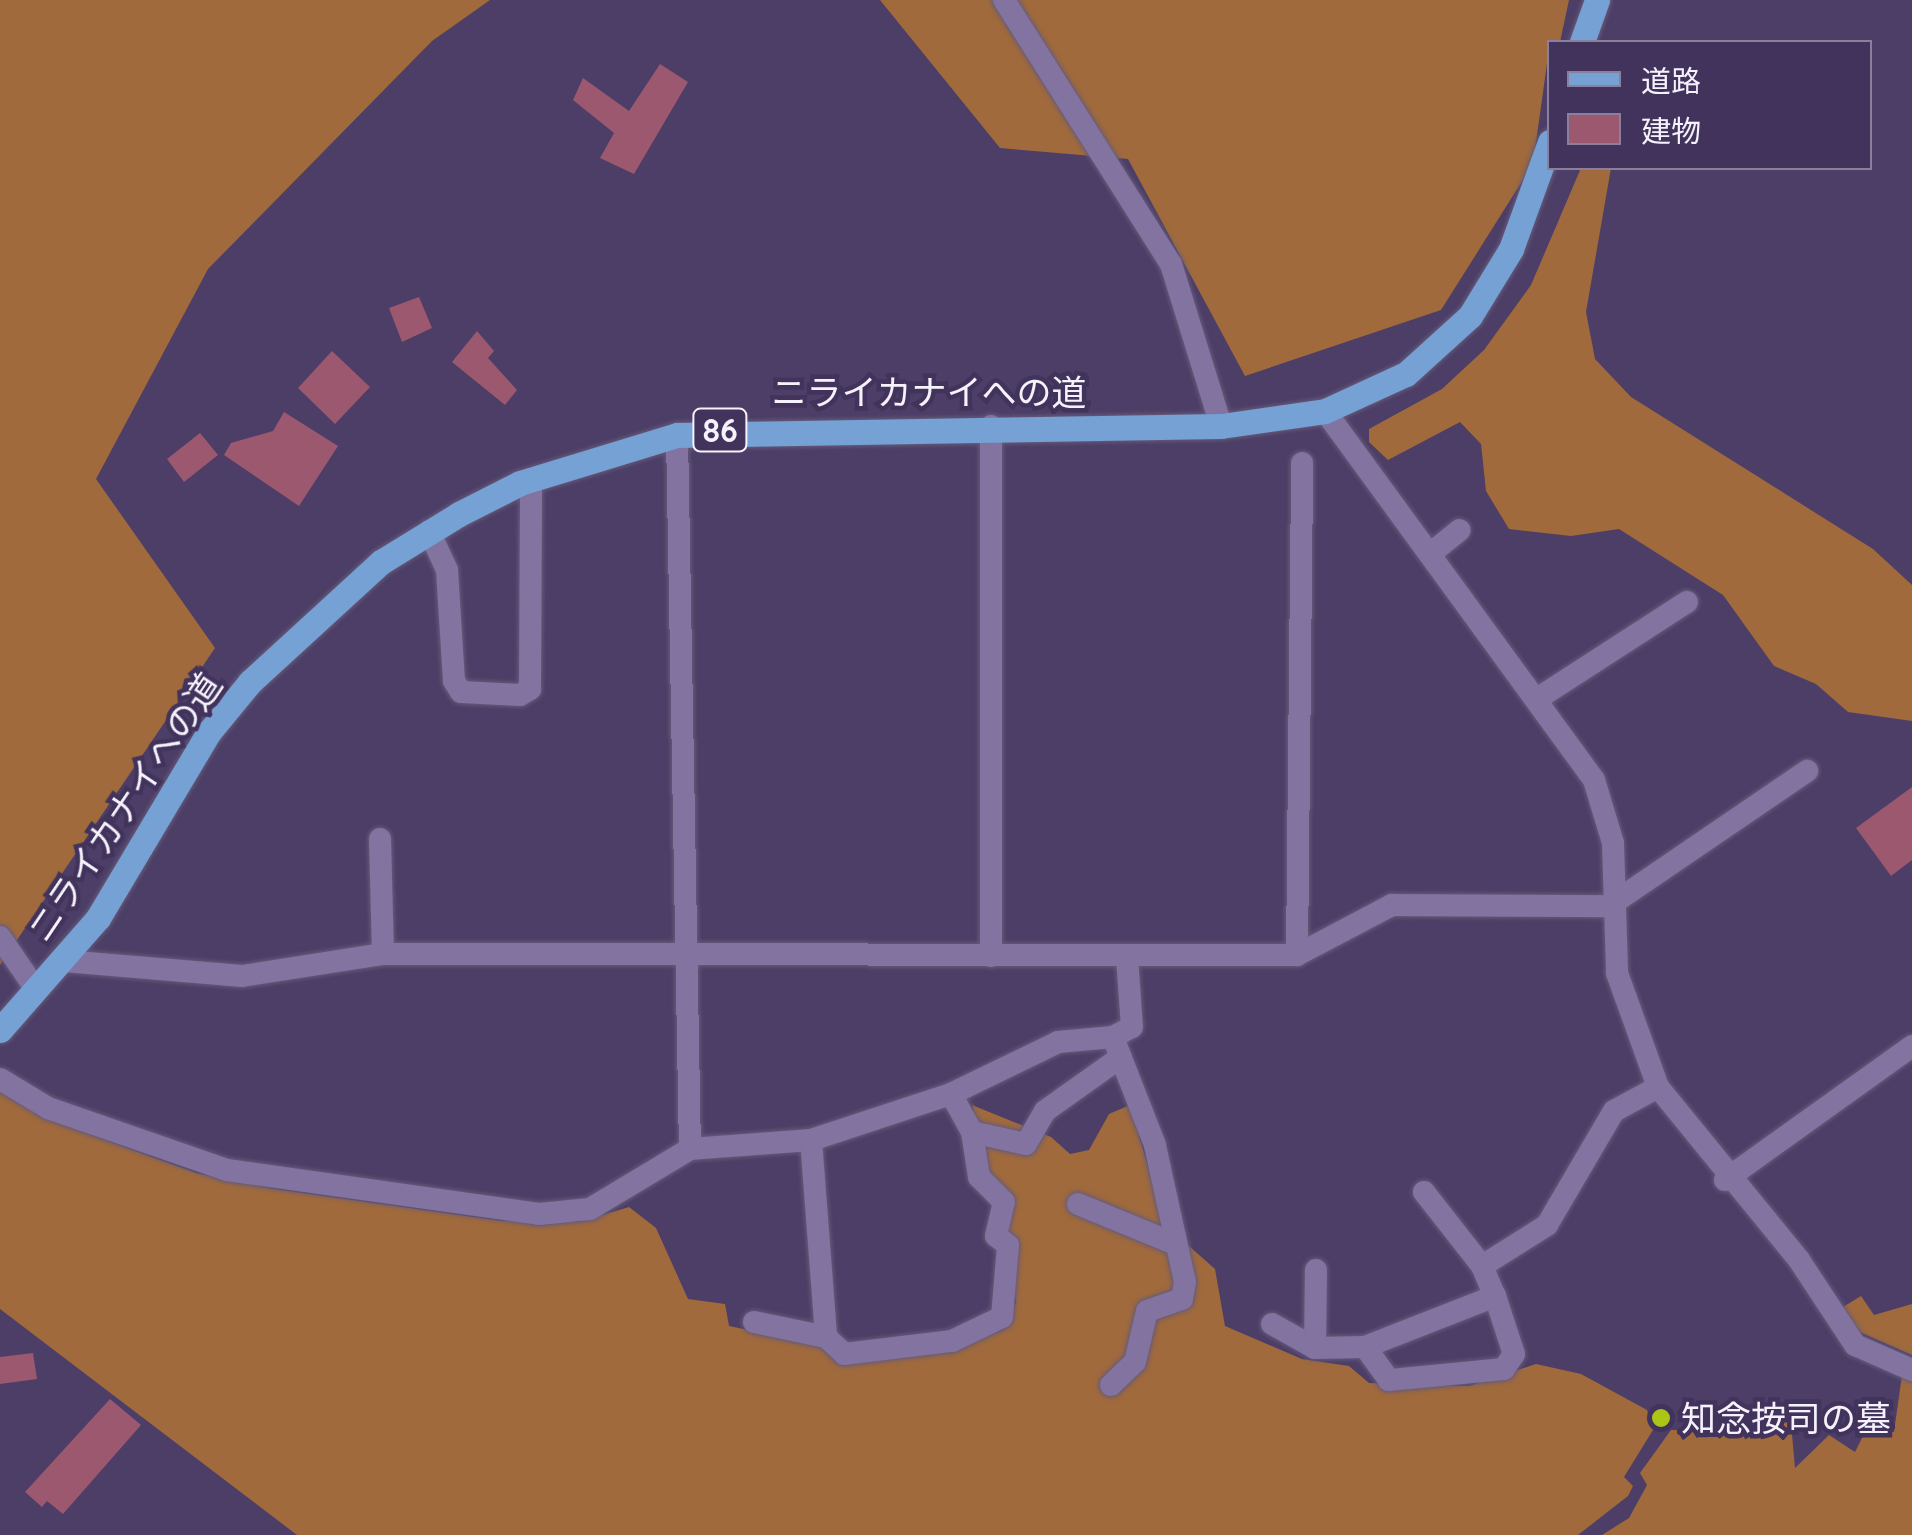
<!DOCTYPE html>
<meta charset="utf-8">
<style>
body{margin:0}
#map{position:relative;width:1912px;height:1535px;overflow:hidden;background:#4c3e67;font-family:Quicksand,"Noto Sans JP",sans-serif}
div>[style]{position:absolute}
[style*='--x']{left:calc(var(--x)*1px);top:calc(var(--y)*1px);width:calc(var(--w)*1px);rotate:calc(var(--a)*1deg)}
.forest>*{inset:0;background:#a06a3d}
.building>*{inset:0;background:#9b586e}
.roads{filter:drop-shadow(0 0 2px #655a79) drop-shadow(0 0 2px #655a79)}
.street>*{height:22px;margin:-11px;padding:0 11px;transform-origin:11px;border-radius:11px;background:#8273a1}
.primary>*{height:25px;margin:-12.5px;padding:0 12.5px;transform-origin:12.5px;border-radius:12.5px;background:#75a1d5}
.dots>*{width:28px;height:28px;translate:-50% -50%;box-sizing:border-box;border:5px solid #42335c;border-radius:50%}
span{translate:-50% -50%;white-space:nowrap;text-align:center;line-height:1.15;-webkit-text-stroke:9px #42335c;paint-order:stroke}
.shield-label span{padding:2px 8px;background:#42335c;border:2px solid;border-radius:8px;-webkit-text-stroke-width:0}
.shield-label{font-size:32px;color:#f5f2fc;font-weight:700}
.street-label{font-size:35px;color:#f5f2fc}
.poi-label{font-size:35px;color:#f5f2fc}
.left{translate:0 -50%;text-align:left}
.legend{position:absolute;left:1547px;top:40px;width:325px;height:130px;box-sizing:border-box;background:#42335c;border:2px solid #8a7f9c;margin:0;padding:12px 18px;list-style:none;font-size:30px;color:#f5f2fc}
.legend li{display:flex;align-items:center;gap:20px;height:50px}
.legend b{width:50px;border:2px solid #8a7f9c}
</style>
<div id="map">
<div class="forest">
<div style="clip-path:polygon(0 0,490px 0,432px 41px,208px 269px,96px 479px,215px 648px,0 965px)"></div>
<div style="clip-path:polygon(880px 0,1569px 0,1560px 42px,1550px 42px,1533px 164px,1441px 310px,1245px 376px,1128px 159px,1000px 148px)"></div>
<div style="clip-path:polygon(1581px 168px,1611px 168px,1586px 312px,1595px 359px,1631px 397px,1873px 549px,1912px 585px,1912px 721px,1848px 712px,1816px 684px,1774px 666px,1723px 595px,1619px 529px,1571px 536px,1509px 529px,1486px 491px,1481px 444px,1460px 422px,1388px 460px,1369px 442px,1369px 429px,1442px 389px,1484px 350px,1531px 285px)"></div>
<div style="clip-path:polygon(0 1088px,42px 1117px,196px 1173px,274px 1189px,502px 1221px,579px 1222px,629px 1207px,656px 1228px,688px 1299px,725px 1304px,729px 1326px,817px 1344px,839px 1363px,952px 1349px,1003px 1330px,1016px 1302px,972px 1105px,1051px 1137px,1070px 1154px,1089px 1150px,1109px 1114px,1130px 1105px,1165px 1225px,1215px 1269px,1225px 1326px,1302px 1359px,1349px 1366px,1369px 1383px,1469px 1386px,1536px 1364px,1581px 1374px,1647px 1410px,1653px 1430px,1624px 1477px,1633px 1486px,1628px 1496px,1578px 1535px,297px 1535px,0 1309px)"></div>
<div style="clip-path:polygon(1861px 1296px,1874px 1315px,1912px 1304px,1912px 1355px,1860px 1332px,1843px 1307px)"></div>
<div style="clip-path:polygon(1902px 1375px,1912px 1379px,1912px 1535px,1602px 1535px,1629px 1518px,1647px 1485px,1640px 1473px,1671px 1430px,1728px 1431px,1773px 1408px,1791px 1423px,1795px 1468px,1829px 1435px,1855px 1452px,1863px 1436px,1894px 1432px)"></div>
</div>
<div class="building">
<div style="clip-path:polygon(660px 64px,688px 82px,634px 174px,600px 158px,614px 133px,573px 100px,583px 78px,629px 111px)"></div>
<div style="clip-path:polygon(419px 297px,432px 328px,402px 342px,389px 308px)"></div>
<div style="clip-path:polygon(477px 331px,494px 351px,488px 358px,517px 390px,505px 405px,452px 362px)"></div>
<div style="clip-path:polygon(332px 351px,370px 387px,335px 424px,298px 388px)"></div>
<div style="clip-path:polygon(284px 412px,338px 446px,299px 506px,224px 455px,231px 443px,273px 431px)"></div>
<div style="clip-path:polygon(200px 433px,218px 455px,184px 482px,167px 459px)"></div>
<div style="clip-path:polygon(1912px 787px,1912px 860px,1891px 876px,1856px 828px)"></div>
<div style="clip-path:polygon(33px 1353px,37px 1379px,0 1384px,0 1357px)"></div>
<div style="clip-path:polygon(110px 1399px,141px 1425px,63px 1514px,47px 1501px,42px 1507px,25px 1492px)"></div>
</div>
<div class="roads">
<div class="street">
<div style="--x:1004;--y:0;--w:312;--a:57.7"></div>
<div style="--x:1171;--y:264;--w:170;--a:72.8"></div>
<div style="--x:1325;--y:411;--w:457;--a:53.9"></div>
<div style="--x:1594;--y:780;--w:66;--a:73.2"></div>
<div style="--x:1613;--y:843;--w:130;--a:88.2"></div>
<div style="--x:1617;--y:973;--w:121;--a:70.2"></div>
<div style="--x:1658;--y:1087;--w:223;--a:50.8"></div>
<div style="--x:1799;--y:1260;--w:102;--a:56.6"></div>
<div style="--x:1855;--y:1345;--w:62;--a:23.7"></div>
<div style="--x:677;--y:435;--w:714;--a:88.96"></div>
<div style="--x:429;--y:531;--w:43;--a:65.2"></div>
<div style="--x:447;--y:570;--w:111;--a:86.4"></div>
<div style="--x:454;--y:681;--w:13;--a:58"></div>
<div style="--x:461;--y:692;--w:59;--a:2.9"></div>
<div style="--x:520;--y:695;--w:12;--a:-31"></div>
<div style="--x:530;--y:689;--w:210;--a:-89.7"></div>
<div style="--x:1430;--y:554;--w:38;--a:-39"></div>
<div style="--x:1540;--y:697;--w:175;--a:-32.9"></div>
<div style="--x:380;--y:839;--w:115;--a:88.5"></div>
<div style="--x:0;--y:937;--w:65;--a:55.6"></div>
<div style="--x:1297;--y:955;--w:492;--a:-89.4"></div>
<div style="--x:991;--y:956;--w:530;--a:-90"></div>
<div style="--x:64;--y:961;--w:179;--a:4.8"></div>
<div style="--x:242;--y:976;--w:143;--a:-8.9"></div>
<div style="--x:383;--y:954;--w:914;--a:0.06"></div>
<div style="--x:1297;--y:955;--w:107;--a:-27.8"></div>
<div style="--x:1392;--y:905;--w:217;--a:0.3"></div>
<div style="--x:1609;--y:906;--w:240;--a:-34.3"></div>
<div style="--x:0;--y:1079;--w:56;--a:31.1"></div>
<div style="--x:48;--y:1108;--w:189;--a:19.1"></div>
<div style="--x:227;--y:1170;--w:315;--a:8"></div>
<div style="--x:539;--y:1214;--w:51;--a:-5.6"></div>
<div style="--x:590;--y:1209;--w:117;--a:-31"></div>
<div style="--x:690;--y:1149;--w:121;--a:-4.3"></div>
<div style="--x:811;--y:1140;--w:147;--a:-18.2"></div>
<div style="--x:951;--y:1094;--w:119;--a:-25.9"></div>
<div style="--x:1058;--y:1042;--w:55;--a:-5.2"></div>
<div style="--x:1113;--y:1037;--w:21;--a:-28"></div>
<div style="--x:1132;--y:1027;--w:70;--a:-94.1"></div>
<div style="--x:951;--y:1094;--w:43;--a:61.1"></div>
<div style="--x:972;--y:1132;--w:55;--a:12.5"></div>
<div style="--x:1026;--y:1144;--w:38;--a:-60"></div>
<div style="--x:1045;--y:1111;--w:93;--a:-35.4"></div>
<div style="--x:811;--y:1140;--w:198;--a:85.6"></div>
<div style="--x:826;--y:1337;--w:25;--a:43"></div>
<div style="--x:844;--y:1354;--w:109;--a:-6.9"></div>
<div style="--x:952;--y:1341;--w:55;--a:-25.6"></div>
<div style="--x:1002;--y:1317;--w:72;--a:-85.2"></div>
<div style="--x:1008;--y:1245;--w:15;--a:-143"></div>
<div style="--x:996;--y:1236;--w:35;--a:-77"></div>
<div style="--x:1004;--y:1202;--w:35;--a:-135"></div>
<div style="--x:979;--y:1177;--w:46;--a:-98.8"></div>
<div style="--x:1725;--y:1180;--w:230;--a:-35.6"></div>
<div style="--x:1424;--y:1192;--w:94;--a:51.9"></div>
<div style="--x:1482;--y:1266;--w:77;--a:-32.2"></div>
<div style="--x:1547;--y:1225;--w:132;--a:-59.6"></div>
<div style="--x:1614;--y:1111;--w:50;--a:-28.6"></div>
<div style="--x:1078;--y:1204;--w:105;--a:22.4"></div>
<div style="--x:1482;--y:1266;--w:33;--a:67"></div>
<div style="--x:1495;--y:1296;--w:61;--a:71.9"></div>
<div style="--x:1514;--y:1354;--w:18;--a:124"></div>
<div style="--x:1504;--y:1369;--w:116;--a:174.5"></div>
<div style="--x:1389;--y:1380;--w:41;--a:-126"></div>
<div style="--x:1365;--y:1347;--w:140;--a:-21.4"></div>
<div style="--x:754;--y:1322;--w:74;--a:11.8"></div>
<div style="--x:1272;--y:1324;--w:49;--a:29.2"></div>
<div style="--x:1315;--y:1348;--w:50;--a:-1.1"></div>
<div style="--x:1315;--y:1348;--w:78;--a:-89.3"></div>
<div style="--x:1111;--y:1385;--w:33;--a:-44"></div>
<div style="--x:1135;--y:1362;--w:52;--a:-76.8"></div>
<div style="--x:1147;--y:1311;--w:37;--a:-19"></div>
<div style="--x:1182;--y:1299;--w:17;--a:-80"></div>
<div style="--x:1185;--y:1282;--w:140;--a:-102.4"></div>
<div style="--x:1155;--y:1145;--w:116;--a:-111.3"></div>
</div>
<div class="primary">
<div style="--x:1582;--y:42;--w:45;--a:-70.3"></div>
<div style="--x:0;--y:1030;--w:149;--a:-48.8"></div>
<div style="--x:98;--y:918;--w:217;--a:-59.2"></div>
<div style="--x:209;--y:732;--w:65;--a:-50.6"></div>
<div style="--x:250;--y:682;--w:178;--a:-42.5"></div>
<div style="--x:381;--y:562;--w:92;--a:-31.6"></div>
<div style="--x:459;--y:514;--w:68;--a:-26.9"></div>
<div style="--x:520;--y:483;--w:164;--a:-17"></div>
<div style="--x:677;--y:435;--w:544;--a:-0.95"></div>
<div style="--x:1221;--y:426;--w:105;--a:-8.2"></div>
<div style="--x:1325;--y:411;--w:89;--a:-24.6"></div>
<div style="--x:1406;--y:374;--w:86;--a:-42.2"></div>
<div style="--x:1470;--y:316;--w:79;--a:-58.5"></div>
<div style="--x:1511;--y:249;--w:114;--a:-70"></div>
</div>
</div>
<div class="dots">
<div style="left:1661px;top:1418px;background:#abc716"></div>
</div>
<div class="shield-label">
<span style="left:720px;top:430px">86</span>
</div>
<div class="street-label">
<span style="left:929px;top:392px">ニライカナイへの道</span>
<span style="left:124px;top:807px;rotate:-56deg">ニライカナイへの道</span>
</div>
<div class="poi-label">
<span class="left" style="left:1681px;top:1418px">知念按司の墓</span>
</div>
<ul class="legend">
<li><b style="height:12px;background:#75a1d5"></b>道路</li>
<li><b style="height:28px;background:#9b586e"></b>建物</li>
</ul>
</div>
